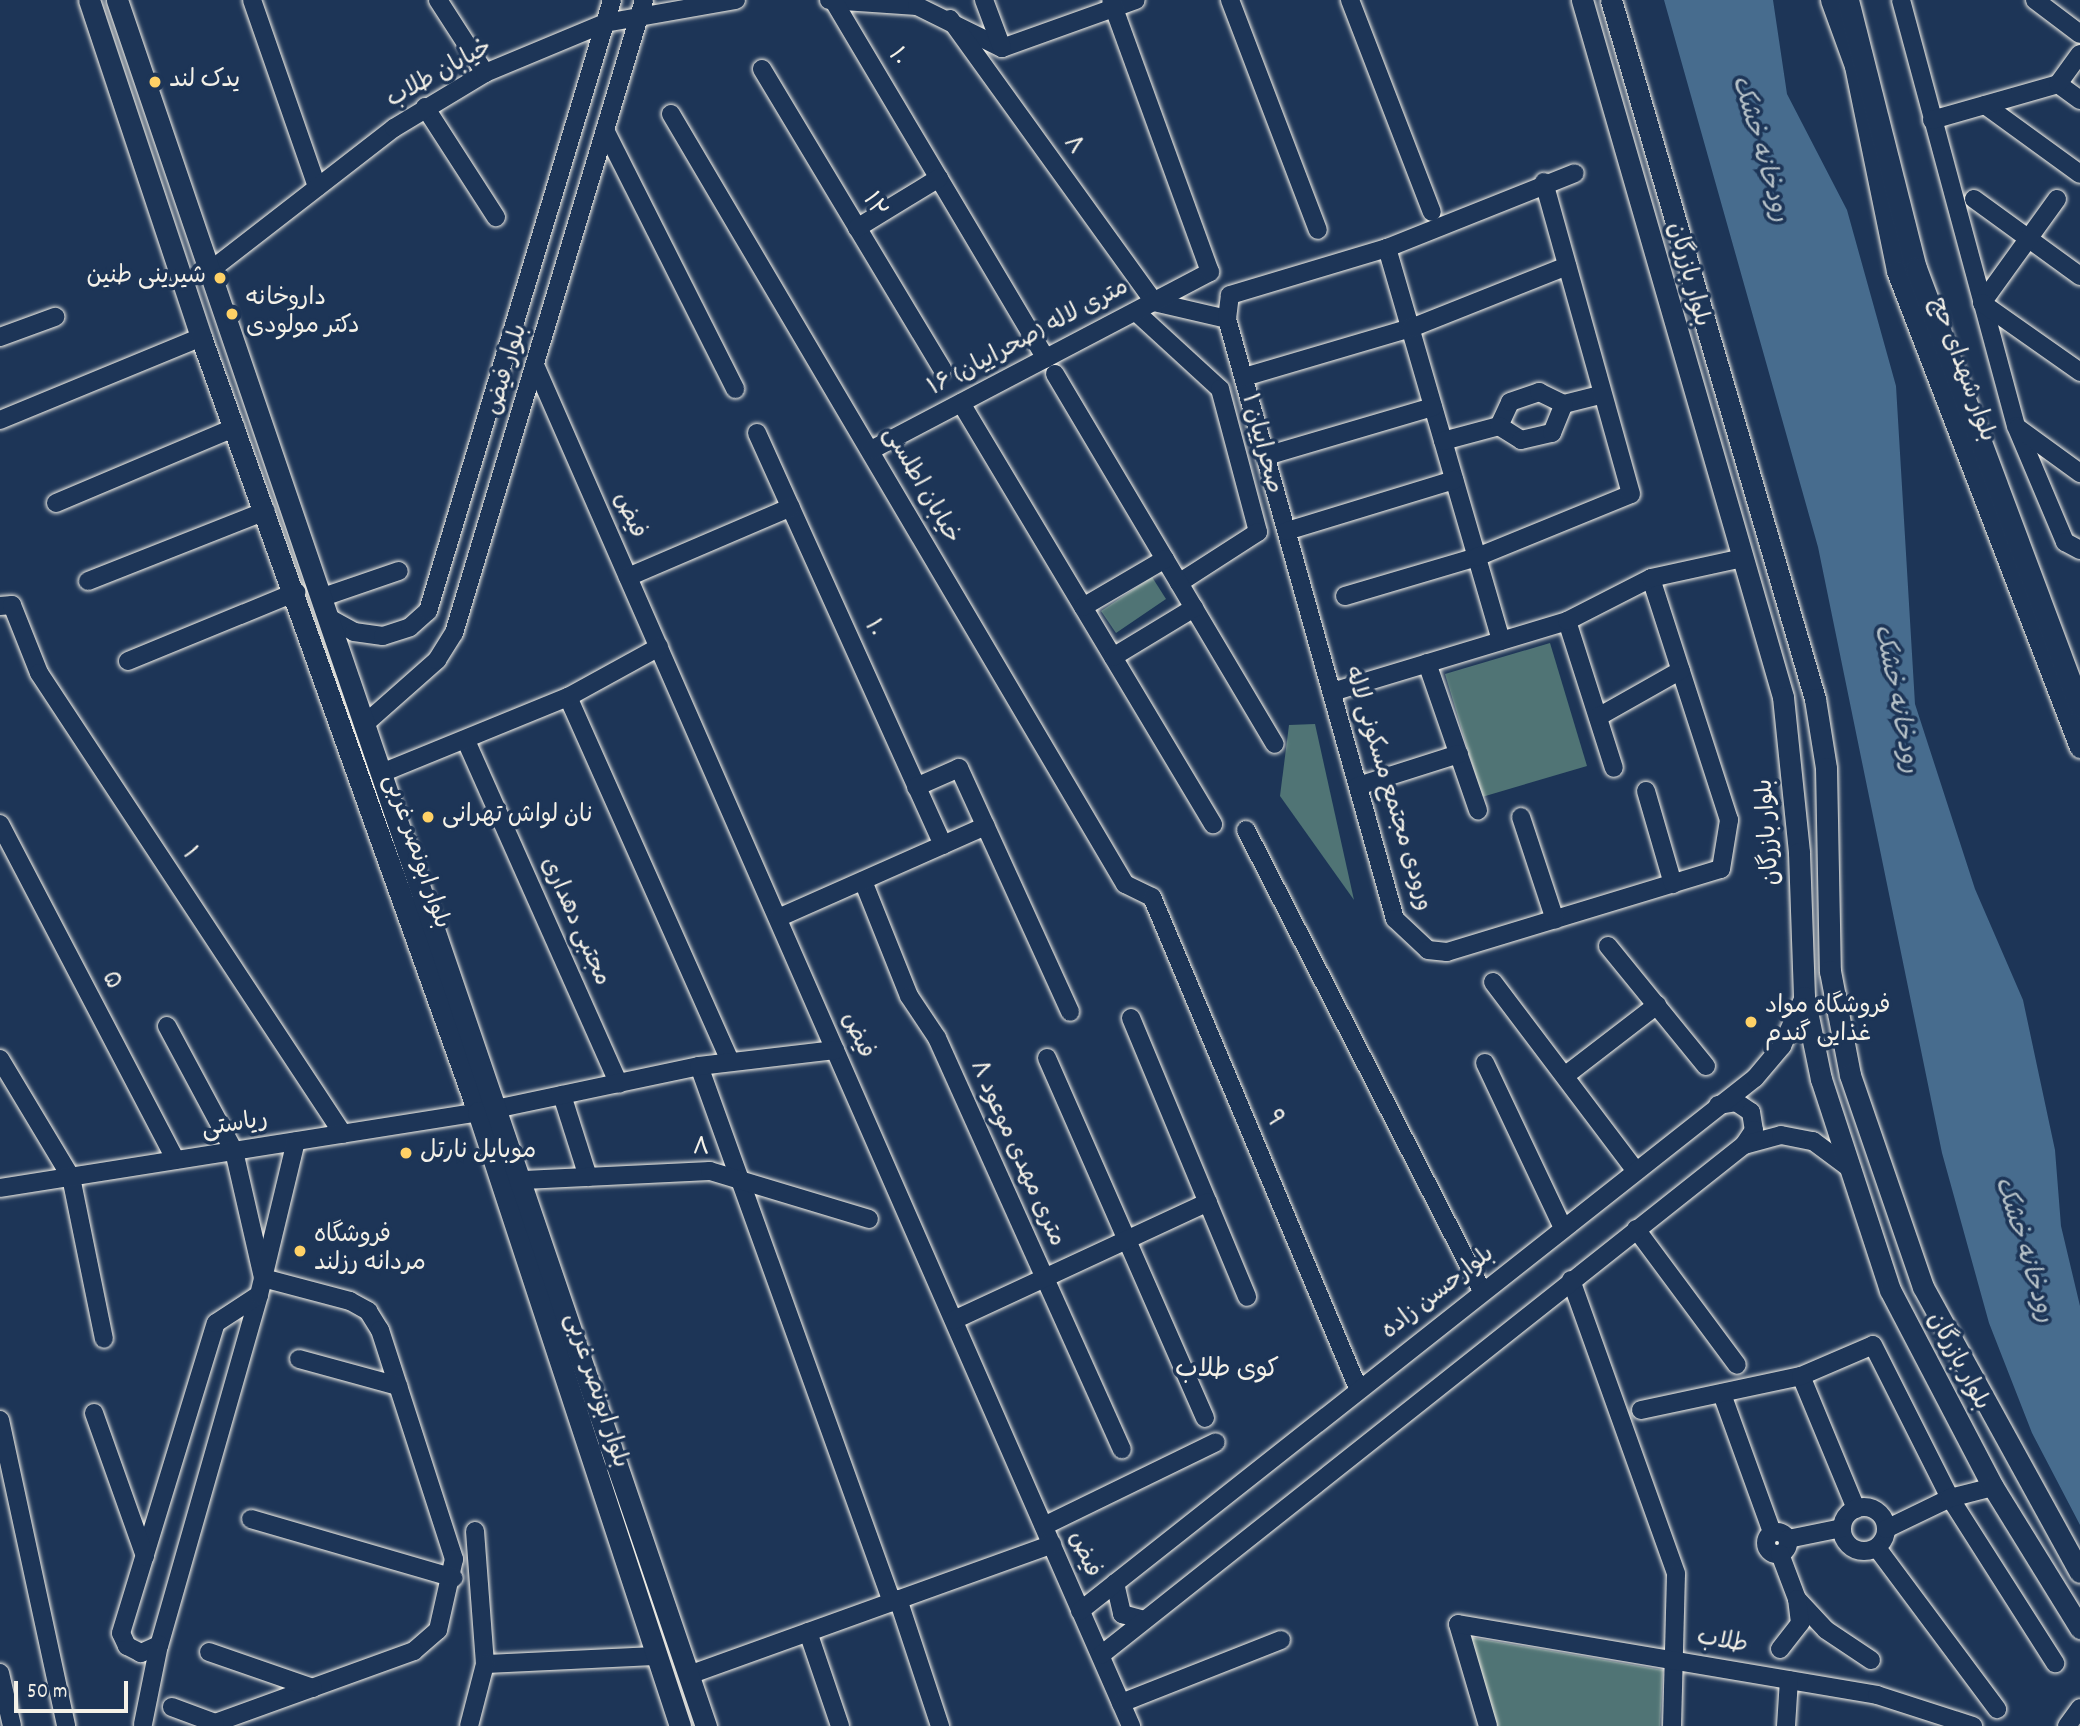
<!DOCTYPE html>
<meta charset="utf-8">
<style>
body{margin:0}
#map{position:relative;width:2080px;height:1726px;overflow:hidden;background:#1d3557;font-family:Dekko,"Playpen Sans Arabic",sans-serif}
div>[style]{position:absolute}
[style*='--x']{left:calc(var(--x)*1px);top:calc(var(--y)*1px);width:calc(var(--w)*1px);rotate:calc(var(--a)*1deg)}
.green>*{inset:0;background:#507475}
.water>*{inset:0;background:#476c8e}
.roads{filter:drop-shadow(0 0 2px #f4f1e8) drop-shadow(0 0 2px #f4f1e8)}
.minor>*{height:18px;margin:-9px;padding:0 9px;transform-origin:9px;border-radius:9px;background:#1d3557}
.minor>.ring{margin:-9px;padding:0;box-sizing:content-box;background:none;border:18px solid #1d3557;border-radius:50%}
.major>*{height:21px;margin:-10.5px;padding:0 10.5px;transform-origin:10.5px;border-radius:10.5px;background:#1d3557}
.dots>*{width:19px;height:19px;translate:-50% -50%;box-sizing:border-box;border:4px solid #1d3557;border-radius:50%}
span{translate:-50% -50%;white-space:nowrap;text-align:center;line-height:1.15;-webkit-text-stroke:7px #1d3557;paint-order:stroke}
.street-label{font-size:24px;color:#f4f1e8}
.poi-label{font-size:24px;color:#f4f1e8}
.left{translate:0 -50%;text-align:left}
.right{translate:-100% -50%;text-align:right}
.water-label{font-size:26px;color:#b7c2c8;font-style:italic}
.neighbourhood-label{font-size:26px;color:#f4f1e8}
.scale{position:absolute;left:14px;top:1681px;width:114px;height:32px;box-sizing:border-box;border:4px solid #f4f1e8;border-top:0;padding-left:9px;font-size:21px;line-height:24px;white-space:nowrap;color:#f4f1e8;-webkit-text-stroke:5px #1d3557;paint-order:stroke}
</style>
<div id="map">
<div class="green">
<div style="clip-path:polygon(1152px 577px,1166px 599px,1116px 633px,1101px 611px)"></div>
<div style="clip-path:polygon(1550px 643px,1587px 766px,1482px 797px,1445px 674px)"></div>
<div style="clip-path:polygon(1315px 724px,1354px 900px,1280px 796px,1289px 725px)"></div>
<div style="clip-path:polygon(1469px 1637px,1663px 1670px,1660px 1726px,1497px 1726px)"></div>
</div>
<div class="water">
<div style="clip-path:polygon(1664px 0,1773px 0,1787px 94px,1847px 210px,1896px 386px,1915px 704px,1975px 889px,2023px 1000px,2055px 1150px,2061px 1226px,2080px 1306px,2080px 1525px,2032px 1433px,1989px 1323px,1942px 1153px,1818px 547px)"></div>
</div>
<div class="roads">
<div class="minor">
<div style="--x:252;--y:0;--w:198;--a:70.8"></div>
<div style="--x:438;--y:0;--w:87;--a:57.2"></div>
<div style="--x:829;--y:0;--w:88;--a:3.9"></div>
<div style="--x:917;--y:6;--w:95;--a:26.3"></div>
<div style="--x:1002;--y:48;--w:142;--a:-19.7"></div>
<div style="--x:833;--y:0;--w:417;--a:59.3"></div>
<div style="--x:984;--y:0;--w:51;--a:69.4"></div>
<div style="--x:1230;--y:0;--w:246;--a:69.1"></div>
<div style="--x:1350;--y:0;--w:227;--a:68.9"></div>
<div style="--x:1901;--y:0;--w:441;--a:74.9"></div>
<div style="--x:2016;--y:426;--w:126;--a:67.1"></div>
<div style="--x:2065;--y:542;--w:17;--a:28"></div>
<div style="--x:2035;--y:0;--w:56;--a:37.1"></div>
<div style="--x:950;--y:19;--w:349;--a:54.2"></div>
<div style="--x:1154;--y:302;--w:75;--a:13.1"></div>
<div style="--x:1227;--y:319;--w:623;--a:74.36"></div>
<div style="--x:1395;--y:919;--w:45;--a:43.2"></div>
<div style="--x:1428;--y:950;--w:19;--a:6"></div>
<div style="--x:1447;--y:952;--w:286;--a:-16.9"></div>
<div style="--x:1721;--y:869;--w:50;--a:-80.7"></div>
<div style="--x:1729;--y:820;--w:254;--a:-107.9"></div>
<div style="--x:762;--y:69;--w:350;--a:59"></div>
<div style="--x:2058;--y:84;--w:27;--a:36"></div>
<div style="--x:1985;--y:105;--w:117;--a:36"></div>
<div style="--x:425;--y:107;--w:131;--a:57.2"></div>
<div style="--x:671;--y:114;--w:894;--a:59.48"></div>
<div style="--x:1125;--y:884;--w:30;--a:26"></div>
<div style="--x:1152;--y:897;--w:532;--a:67.24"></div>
<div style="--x:1932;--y:120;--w:131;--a:-15.9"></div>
<div style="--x:2058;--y:84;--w:37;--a:-54"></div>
<div style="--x:605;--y:130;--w:290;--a:63.3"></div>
<div style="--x:1974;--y:199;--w:131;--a:36"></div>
<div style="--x:2057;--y:199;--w:128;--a:125.8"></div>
<div style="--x:1982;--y:303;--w:120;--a:35.1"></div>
<div style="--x:857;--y:228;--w:96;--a:-31.4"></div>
<div style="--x:1387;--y:248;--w:409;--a:73.8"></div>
<div style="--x:207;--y:273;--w:237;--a:-37.8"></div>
<div style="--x:394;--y:128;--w:106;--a:-31.1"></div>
<div style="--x:485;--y:73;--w:130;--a:-22.6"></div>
<div style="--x:605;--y:23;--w:133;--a:-10"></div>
<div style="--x:1136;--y:312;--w:114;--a:42.5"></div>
<div style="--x:1220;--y:389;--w:148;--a:75.1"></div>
<div style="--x:1258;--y:532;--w:94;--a:147.2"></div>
<div style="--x:1227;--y:319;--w:24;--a:-83"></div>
<div style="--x:1230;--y:295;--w:164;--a:-16.7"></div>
<div style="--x:1387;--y:248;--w:202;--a:-21.7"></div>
<div style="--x:0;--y:337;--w:59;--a:-20"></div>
<div style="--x:535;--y:365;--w:1486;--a:66.35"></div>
<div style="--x:1055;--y:374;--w:430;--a:59.3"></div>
<div style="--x:1244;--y:377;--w:174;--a:-16.4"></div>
<div style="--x:1411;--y:328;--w:168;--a:-21.7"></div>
<div style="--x:961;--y:403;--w:491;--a:59.1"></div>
<div style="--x:0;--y:420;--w:217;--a:-22.4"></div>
<div style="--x:1499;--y:426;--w:26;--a:-65"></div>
<div style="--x:1510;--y:402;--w:31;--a:-19"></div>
<div style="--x:1539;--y:392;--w:28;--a:26"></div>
<div style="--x:1564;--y:404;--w:38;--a:-14"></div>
<div style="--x:2018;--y:428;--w:77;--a:36"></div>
<div style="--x:757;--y:433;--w:452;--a:65.7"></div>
<div style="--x:1443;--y:441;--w:58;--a:-15"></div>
<div style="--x:1499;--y:426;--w:26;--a:32"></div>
<div style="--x:1521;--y:440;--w:32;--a:-13"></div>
<div style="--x:1552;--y:433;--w:31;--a:-68"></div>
<div style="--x:871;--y:450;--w:383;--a:-27.7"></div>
<div style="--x:1210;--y:272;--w:289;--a:-110"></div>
<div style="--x:1266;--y:456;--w:174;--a:-16.4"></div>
<div style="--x:56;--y:503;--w:195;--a:-22.9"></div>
<div style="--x:1287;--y:531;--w:175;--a:-17"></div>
<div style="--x:628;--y:577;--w:177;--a:-23.2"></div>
<div style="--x:88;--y:581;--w:191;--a:-21.5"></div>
<div style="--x:1345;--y:596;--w:138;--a:-16.5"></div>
<div style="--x:1477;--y:557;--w:166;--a:-22.2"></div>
<div style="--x:1631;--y:494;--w:324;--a:-105.6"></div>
<div style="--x:323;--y:597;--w:80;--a:-18.9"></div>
<div style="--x:0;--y:606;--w:12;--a:-5"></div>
<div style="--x:12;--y:605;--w:73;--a:68.3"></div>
<div style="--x:39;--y:673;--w:552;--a:56.6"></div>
<div style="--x:1083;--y:607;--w:95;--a:-30.3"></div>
<div style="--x:331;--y:619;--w:26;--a:29"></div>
<div style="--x:354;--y:632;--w:29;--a:8"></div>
<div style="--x:383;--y:636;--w:28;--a:-18"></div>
<div style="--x:410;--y:627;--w:24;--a:-42"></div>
<div style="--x:428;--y:611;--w:638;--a:-73.24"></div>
<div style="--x:1567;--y:621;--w:154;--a:72.3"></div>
<div style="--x:1113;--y:657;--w:95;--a:-31.2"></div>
<div style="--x:128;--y:661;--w:182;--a:-22.3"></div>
<div style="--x:1427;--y:663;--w:156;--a:70.9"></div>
<div style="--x:1332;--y:692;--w:245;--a:-16.8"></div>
<div style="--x:1567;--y:621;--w:94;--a:-27.1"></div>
<div style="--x:1651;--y:578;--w:94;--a:-12.3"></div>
<div style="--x:568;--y:697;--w:398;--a:66"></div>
<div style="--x:1598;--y:717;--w:95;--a:-29.5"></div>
<div style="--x:367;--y:722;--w:94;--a:-41.5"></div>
<div style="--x:437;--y:660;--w:32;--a:-58"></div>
<div style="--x:454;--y:633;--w:661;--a:-73.29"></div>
<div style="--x:467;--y:743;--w:373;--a:66"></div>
<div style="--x:384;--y:772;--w:199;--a:-22.2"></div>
<div style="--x:568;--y:697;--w:104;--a:-28.8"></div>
<div style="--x:1358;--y:786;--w:106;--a:-17.6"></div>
<div style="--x:916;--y:787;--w:47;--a:-23.8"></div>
<div style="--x:959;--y:768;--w:268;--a:65.5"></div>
<div style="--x:1646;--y:791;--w:97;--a:73.8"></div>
<div style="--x:1521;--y:817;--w:108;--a:71.7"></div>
<div style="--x:0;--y:824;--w:379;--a:62.4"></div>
<div style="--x:1246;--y:830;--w:518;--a:62.89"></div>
<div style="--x:863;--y:881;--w:124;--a:68.2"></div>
<div style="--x:909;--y:996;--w:50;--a:56.3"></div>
<div style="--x:937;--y:1038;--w:451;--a:65.8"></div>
<div style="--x:778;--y:918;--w:227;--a:-23.9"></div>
<div style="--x:1608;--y:946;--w:155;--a:50.8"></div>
<div style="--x:1493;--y:982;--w:236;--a:52.9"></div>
<div style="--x:1131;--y:1018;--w:302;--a:67.4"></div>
<div style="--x:167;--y:1026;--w:142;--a:61.8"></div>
<div style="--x:234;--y:1151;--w:130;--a:77.1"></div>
<div style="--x:263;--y:1278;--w:90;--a:14.8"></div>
<div style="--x:350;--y:1301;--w:21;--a:29"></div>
<div style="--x:368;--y:1311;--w:22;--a:58"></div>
<div style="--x:380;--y:1330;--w:241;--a:72.1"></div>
<div style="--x:454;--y:1559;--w:73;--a:102.7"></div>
<div style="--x:438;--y:1630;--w:32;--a:139"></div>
<div style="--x:414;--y:1651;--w:212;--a:160.1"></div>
<div style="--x:215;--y:1723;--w:46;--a:-159.6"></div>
<div style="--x:1047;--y:1058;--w:393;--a:66.3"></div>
<div style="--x:0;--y:1059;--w:138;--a:59"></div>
<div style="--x:71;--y:1177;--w:165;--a:78.5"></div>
<div style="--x:1485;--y:1063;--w:183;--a:64.7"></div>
<div style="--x:699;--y:1066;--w:570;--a:70.2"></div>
<div style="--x:1566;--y:1075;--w:115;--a:-37.6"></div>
<div style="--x:562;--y:1095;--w:86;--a:72.4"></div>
<div style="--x:1718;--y:1105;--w:18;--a:-9"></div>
<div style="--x:1736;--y:1102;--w:18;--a:34"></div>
<div style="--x:1751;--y:1112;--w:18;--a:81"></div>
<div style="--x:1754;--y:1130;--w:18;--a:124"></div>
<div style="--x:500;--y:1108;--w:203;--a:-11.9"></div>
<div style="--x:699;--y:1066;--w:137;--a:-6.7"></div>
<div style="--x:524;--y:1180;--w:186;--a:-2.8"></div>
<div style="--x:710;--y:1171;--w:166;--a:16.8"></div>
<div style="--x:0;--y:1188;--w:484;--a:-9"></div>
<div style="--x:1636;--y:1229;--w:169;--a:53.4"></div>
<div style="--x:1571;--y:1280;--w:312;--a:70.3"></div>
<div style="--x:1676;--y:1574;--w:152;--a:91.5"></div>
<div style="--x:259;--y:1295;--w:364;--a:105.9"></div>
<div style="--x:159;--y:1645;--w:20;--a:156"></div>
<div style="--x:141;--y:1653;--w:16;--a:-153"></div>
<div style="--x:127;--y:1646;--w:14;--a:-115"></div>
<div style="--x:121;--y:1633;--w:324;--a:-73"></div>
<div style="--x:216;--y:1323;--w:51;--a:-33.1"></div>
<div style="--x:259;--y:1295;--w:158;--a:-76.5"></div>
<div style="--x:954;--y:1320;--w:280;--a:-24.9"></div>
<div style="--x:299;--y:1359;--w:103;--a:15.3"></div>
<div style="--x:1801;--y:1376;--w:144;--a:67.5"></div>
<div style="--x:1722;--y:1394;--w:147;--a:70.1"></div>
<div style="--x:1641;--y:1410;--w:164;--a:-12"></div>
<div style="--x:1801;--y:1376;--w:78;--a:-23.3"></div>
<div style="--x:1873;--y:1345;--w:171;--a:63.3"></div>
<div style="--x:1950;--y:1498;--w:196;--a:57.5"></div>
<div style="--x:94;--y:1413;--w:152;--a:70.4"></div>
<div style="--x:0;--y:1420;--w:313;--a:77.8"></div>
<div class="ring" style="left:1842px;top:1507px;width:26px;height:26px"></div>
<div style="--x:251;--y:1519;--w:211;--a:16.2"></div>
<div style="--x:1044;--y:1526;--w:191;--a:-26"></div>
<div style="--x:1886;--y:1529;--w:71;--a:-25.8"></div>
<div style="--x:1950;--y:1498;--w:44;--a:-14.3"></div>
<div style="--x:475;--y:1531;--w:133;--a:85.7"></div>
<div style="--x:485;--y:1664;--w:171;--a:-2.7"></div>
<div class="ring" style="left:1766px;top:1532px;width:4px;height:4px"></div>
<div style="--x:1788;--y:1539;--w:55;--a:-11.5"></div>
<div style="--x:1877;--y:1548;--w:201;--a:53.3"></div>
<div style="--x:1780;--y:1554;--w:48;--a:69.3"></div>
<div style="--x:1797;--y:1599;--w:42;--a:46.9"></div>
<div style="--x:1826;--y:1630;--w:54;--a:33.7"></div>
<div style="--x:1115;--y:1583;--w:32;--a:77"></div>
<div style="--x:1122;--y:1614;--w:23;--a:15"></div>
<div style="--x:898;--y:1599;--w:134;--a:71.7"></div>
<div style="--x:1080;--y:1611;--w:860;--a:-38.3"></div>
<div style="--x:1755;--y:1078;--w:42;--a:-49.8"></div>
<div style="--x:1782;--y:1046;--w:54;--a:-65.8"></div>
<div style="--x:808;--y:1632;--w:99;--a:71.2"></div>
<div style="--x:1780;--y:1649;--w:33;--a:-52"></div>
<div style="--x:1800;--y:1623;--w:24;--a:-97"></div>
<div style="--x:209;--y:1652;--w:110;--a:19.1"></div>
<div style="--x:1101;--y:1655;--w:821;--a:-38.42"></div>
<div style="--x:1744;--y:1145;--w:38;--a:-15"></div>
<div style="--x:1781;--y:1135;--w:33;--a:11"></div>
<div style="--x:1813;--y:1141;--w:49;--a:36.6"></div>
<div style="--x:0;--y:1673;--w:54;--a:77.2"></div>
<div style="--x:689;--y:1675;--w:386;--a:-19.8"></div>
<div style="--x:1121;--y:1703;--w:172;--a:-21.5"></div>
<div style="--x:143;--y:1724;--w:81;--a:-78.6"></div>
<div style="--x:469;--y:1726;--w:64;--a:-75.5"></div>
<div style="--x:1488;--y:1726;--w:106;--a:-106.4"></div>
<div style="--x:1458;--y:1624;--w:425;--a:9.6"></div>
<div style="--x:1877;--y:1695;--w:101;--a:17.9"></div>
<div style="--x:1786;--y:1726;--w:46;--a:-86.3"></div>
<div style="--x:2067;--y:1726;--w:22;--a:-54"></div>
</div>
<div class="major">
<div style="--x:89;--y:0;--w:355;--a:71.6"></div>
<div style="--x:201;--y:337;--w:823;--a:70.33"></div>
<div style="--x:478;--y:1112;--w:646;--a:71.79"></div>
<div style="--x:117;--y:0;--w:1824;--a:71.16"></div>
<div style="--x:1582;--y:0;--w:725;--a:73.91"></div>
<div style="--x:1783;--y:697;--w:157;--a:84.1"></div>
<div style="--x:1799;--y:853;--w:144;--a:88"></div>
<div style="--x:1804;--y:997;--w:84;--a:78.3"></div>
<div style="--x:1821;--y:1079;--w:222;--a:71.9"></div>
<div style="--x:1890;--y:1290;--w:222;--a:62.4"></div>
<div style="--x:1993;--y:1487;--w:166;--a:58.3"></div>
<div style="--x:1611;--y:0;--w:728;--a:73.73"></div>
<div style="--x:1815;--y:699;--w:70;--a:80.9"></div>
<div style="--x:1826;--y:768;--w:203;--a:88.9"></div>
<div style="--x:1830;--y:971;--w:106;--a:79.1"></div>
<div style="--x:1850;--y:1075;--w:224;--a:71"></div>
<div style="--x:1923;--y:1287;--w:325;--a:61.2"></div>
<div style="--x:1831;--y:0;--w:70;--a:70"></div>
<div style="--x:1855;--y:66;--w:209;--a:78.4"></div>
<div style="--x:1897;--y:271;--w:510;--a:68.97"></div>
<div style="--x:1848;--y:0;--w:276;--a:75.8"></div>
<div style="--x:1916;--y:268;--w:468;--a:69.5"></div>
</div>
</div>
<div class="dots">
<div style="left:155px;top:82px;background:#ffd166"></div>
<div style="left:220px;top:278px;background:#ffd166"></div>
<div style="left:232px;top:314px;background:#ffd166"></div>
<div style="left:428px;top:817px;background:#ffd166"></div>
<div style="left:1751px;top:1022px;background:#ffd166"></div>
<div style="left:406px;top:1153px;background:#ffd166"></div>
<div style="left:300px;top:1251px;background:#ffd166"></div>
</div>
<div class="street-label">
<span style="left:896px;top:58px;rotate:59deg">۱۰</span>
<span style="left:440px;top:75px;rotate:-29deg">خیابان طلاب</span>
<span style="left:1072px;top:146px;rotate:54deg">۸</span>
<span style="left:873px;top:206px;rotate:59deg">۱۲</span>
<span style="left:1687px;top:275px;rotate:75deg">بلوار بازرگان</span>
<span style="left:1029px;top:339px;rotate:-28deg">۱۶ متری لاله (صحراییان)</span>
<span style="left:508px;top:370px;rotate:-73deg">بلوار فیض</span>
<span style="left:1961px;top:370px;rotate:70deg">بلوار شهدای حج</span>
<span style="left:1260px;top:444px;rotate:75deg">صحراییان ۱</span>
<span style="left:920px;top:486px;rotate:60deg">خيابان اطلسى</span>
<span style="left:628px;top:516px;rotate:66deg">فیض</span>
<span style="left:872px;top:629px;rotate:66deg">۱۰</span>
<span style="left:1387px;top:789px;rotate:73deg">ورودی مجتمع مسکونی لاله</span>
<span style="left:1770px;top:832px;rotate:-94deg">بلوار بازرگان</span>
<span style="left:415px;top:852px;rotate:71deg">بلوار ابونصر غربی</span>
<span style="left:188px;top:854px;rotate:57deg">۱</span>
<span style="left:574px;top:922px;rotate:66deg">مجتبی دهداری</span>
<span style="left:110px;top:981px;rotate:62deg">۵</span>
<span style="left:856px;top:1036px;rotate:66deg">فیض</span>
<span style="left:1272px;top:1119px;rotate:67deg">۹</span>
<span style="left:235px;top:1126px;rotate:-9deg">ریاستی</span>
<span style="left:701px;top:1149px;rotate:2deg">۸</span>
<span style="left:1016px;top:1154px;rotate:66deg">۸ متری مهدی موعود</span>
<span style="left:1439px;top:1294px;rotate:-38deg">بلوارحسن زاده</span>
<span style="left:1957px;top:1362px;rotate:62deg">بلوار بازرگان</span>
<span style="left:595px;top:1391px;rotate:72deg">بلوار ابونصر غربی</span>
<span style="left:1083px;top:1555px;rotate:67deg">فیض</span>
<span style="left:1722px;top:1643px;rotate:10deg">طلاب</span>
</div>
<div class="poi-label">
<span class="left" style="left:169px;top:82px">یدک لند</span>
<span class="right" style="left:206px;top:278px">شیرینی طنین</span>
<span class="left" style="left:246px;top:314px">داروخانه<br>دکتر مولودی</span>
<span class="left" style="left:442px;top:817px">نان لواش تهرانی</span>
<span class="left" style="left:1765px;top:1022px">فروشگاه مواد<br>غذایی گندم</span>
<span class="left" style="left:420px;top:1153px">موبایل نارتل</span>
<span class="left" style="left:314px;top:1251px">فروشگاه<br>مردانه رزلند</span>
</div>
<div class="water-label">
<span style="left:1759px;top:149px;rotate:74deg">رودخانه خشک</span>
<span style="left:1895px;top:699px;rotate:79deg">رودخانه خشک</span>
<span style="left:2023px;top:1250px;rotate:73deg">رودخانه خشک</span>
</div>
<div class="neighbourhood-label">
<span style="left:1227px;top:1371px">کوی طلاب</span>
</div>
<div class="scale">50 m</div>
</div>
